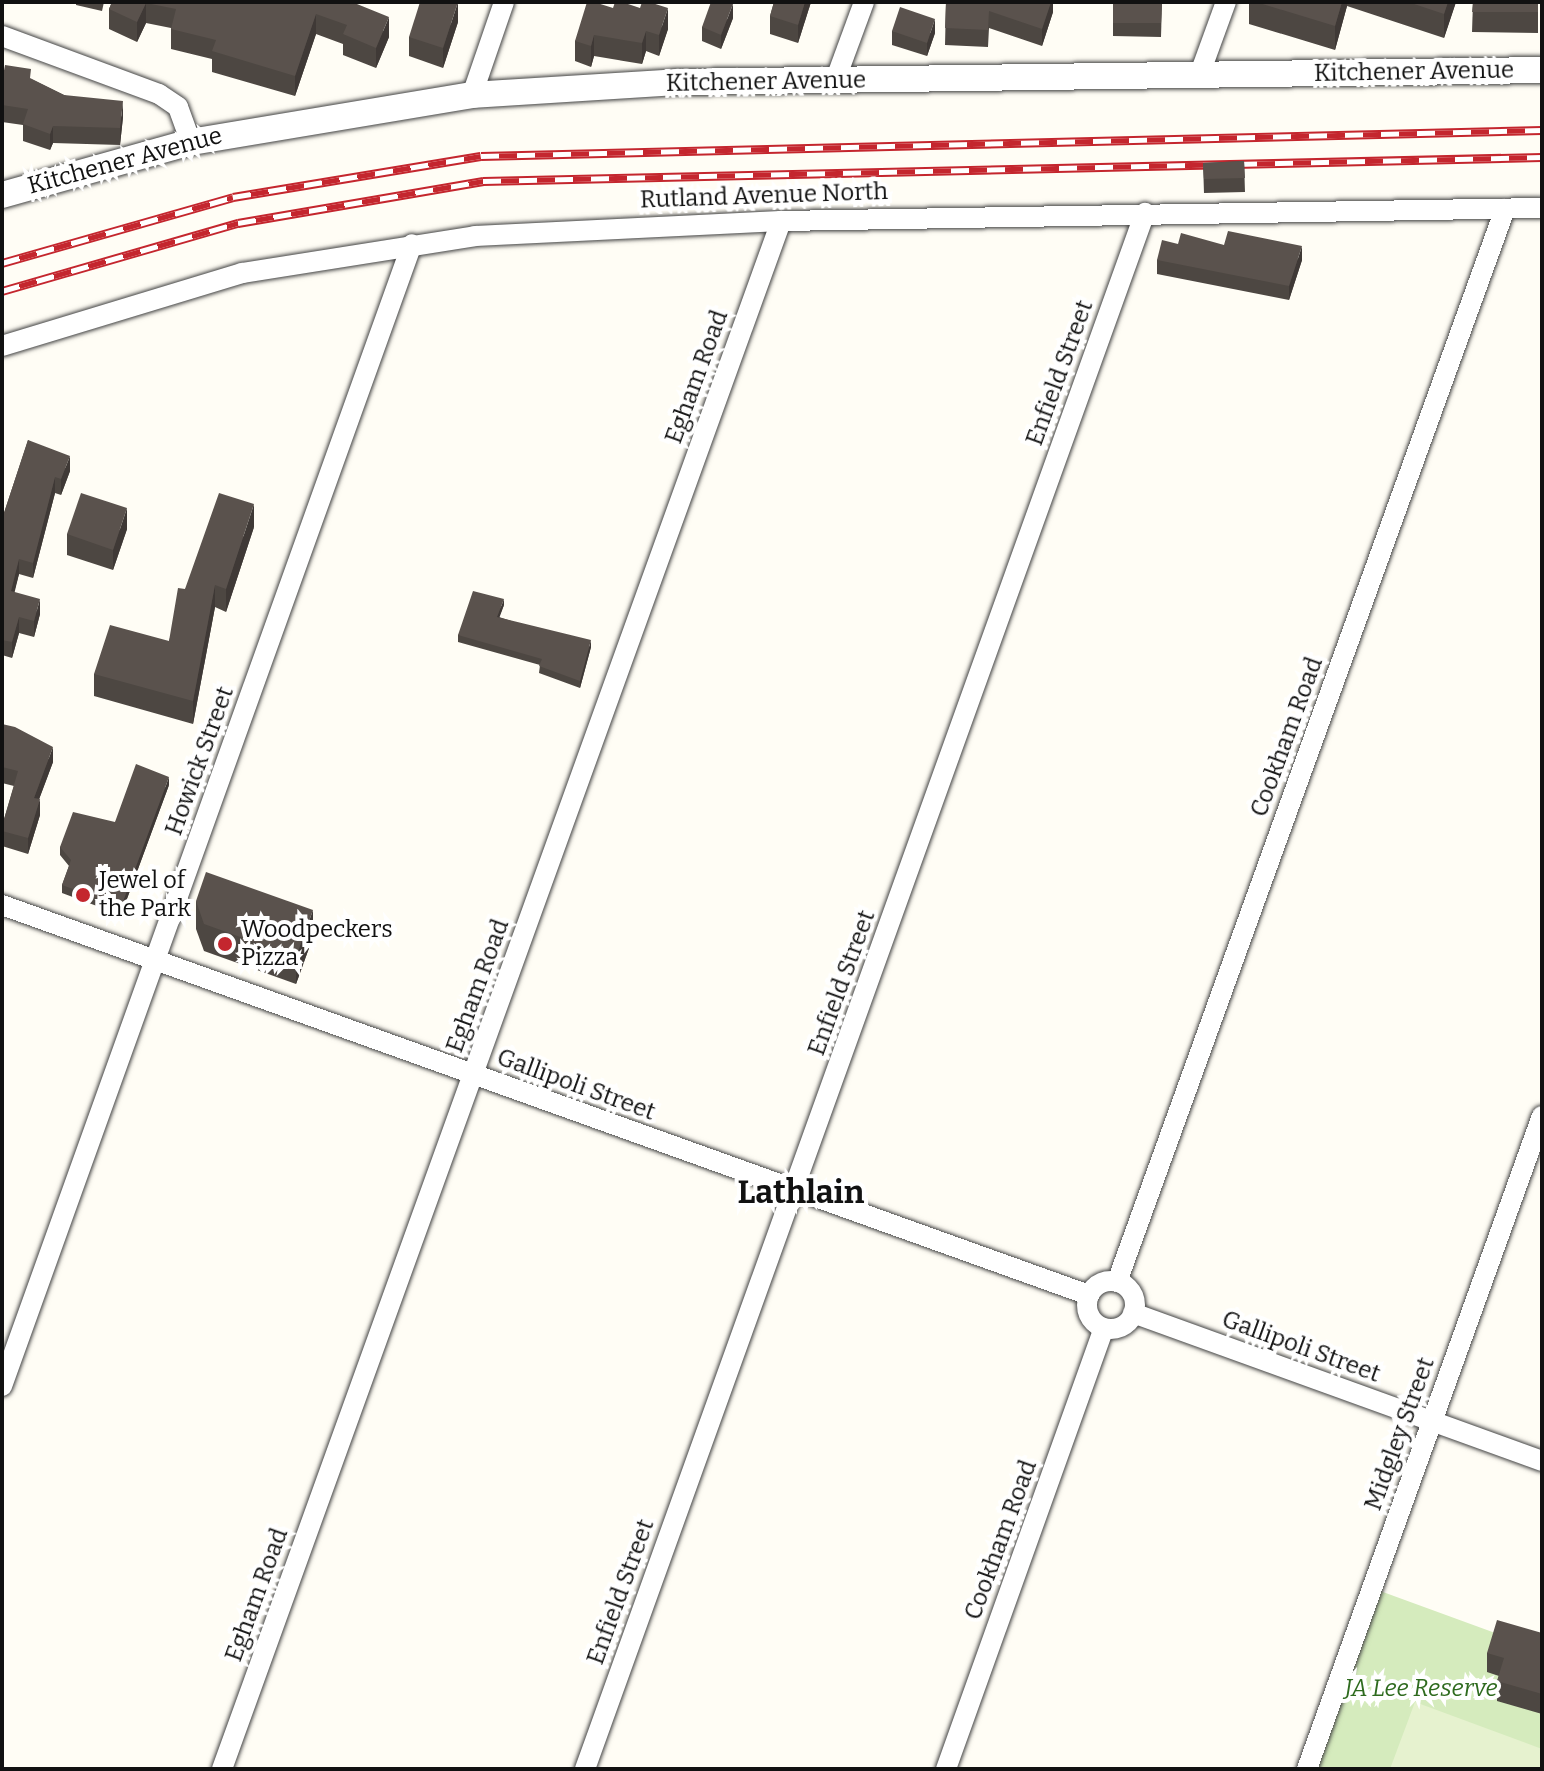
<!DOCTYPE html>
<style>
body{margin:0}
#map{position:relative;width:1544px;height:1771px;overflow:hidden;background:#fffdf5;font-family:Bitter,serif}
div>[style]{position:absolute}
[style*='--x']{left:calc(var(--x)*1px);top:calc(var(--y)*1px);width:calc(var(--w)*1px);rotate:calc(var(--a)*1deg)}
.green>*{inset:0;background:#d5ebbd}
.pitch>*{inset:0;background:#e6f2cf}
.roads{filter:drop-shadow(0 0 2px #444) drop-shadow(0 0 2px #444)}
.minor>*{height:20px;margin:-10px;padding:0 10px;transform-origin:10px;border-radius:10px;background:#fff}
.minor>.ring{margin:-10px;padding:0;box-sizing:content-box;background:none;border:20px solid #fff;border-radius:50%}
.tertiary>*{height:26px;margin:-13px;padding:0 13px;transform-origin:13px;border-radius:13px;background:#fff}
.rail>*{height:9px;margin-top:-4.5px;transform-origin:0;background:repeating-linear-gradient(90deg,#fff 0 18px,#c4262e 0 36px);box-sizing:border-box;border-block:2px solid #c4262e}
.wall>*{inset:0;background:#4d4742}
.shaded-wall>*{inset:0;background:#3f3936}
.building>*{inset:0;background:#5a524d}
.dots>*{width:22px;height:22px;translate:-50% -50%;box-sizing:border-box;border:4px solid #fff;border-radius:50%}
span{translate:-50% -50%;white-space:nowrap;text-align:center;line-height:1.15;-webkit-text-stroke:8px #fff;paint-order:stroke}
.street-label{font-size:24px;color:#111}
.poi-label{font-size:24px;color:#111}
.left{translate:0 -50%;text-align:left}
.park-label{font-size:24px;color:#2f6b1f;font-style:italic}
.district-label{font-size:32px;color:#111;font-weight:700}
.frame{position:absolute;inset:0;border:4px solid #111;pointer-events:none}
</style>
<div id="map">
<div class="green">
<div style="clip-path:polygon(1372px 1588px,1542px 1650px,1542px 1769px,1307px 1769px)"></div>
</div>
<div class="pitch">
<div style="clip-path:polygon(1415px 1702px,1542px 1749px,1542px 1769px,1390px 1769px)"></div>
</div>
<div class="roads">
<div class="minor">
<div style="--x:2;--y:36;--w:167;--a:20.3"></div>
<div style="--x:159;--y:94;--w:23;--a:34"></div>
<div style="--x:178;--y:107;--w:37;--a:70"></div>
<div style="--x:1199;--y:76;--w:79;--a:-70"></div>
<div style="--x:835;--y:81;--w:84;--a:-69.8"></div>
<div style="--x:472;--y:95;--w:98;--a:-71"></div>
<div style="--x:2;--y:346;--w:251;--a:-16.9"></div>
<div style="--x:242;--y:273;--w:236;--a:-9"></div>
<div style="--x:475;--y:236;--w:306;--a:-2.8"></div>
<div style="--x:781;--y:221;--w:761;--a:-0.98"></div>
<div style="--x:2;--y:905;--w:1155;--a:19.74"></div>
<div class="ring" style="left:1087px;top:1281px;width:28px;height:28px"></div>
<div style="--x:1117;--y:1282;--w:1141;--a:-70.12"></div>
<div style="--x:1133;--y:1313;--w:435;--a:19.9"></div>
<div style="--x:2;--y:1386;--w:1213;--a:-70.25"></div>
<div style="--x:222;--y:1769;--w:1646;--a:-70.14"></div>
<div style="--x:585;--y:1769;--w:1654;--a:-70.21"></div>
<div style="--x:946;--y:1769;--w:468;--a:-70.3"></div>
<div style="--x:1307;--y:1769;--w:694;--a:-70.21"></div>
</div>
<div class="tertiary">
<div style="--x:2;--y:195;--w:196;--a:-15.7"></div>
<div style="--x:191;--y:142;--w:285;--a:-9.5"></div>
<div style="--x:472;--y:95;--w:204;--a:-3.6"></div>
<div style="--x:676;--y:82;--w:866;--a:-0.79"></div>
</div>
</div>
<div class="rail">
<div style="--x:2;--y:263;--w:240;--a:-15.9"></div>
<div style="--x:233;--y:197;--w:251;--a:-9.4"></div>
<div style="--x:481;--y:156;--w:1061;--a:-1.4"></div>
<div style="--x:2;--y:291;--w:246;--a:-16.1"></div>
<div style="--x:238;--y:223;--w:249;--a:-9.7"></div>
<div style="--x:483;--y:181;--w:1059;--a:-1.3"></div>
</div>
<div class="wall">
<div style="clip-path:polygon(76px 2px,104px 2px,102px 11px,76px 5px)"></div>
<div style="clip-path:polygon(112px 2px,352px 2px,389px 37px,376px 68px,343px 55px,343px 44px,316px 34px,295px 96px,212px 72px,212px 59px,171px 49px,171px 28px,146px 23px,137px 42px,109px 29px,109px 9px)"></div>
<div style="clip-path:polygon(774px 2px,811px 2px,798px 43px,770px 34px,770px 16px)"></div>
<div style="clip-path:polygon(946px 2px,1053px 2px,1053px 12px,1042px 46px,989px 28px,988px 47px,945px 45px)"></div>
<div style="clip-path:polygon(1113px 2px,1162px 2px,1161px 37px,1113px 36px)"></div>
<div style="clip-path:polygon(1249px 2px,1456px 2px,1444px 38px,1347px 6px,1335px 50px,1249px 24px)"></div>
<div style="clip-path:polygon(1473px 2px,1538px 2px,1538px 33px,1472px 32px)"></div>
<div style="clip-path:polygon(613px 8px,668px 29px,659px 56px,646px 51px,642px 64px,594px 56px,591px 67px,575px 61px,575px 41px)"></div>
<div style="clip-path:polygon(733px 18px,721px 49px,702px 41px,702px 27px)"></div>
<div style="clip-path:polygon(458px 22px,443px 68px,409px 56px,409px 37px)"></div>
<div style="clip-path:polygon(892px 31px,935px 33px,927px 56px,892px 45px)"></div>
<div style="clip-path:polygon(31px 79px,64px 95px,123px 117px,120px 145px,53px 143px,50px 150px,23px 141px,23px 125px,2px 122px,2px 82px)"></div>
<div style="clip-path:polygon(1244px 161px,1245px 192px,1204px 193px,1203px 163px)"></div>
<div style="clip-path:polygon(1178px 244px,1224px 245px,1302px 260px,1289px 300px,1157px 274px,1157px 260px)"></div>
<div style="clip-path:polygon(28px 440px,70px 471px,61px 495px,55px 493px,33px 578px,19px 574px,14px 592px,40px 614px,34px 637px,19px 633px,12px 658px,2px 655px,2px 519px)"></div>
<div style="clip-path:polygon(254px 527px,226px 612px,215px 607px,193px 724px,94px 696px,94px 674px,169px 641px,185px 589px)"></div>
<div style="clip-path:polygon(127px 529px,113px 570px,67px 555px,67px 534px)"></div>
<div style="clip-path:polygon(504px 605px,499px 617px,591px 647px,580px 688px,539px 673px,540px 665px,458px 642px,458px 635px)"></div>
<div style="clip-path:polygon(2px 724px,53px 762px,39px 799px,40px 815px,28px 854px,2px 846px,2px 826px,14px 786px,2px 783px)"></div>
<div style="clip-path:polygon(169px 785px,121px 915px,62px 893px,62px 885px,69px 866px,60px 855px,60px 847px,115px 822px)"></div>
<div style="clip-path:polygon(196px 901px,313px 937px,296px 984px,204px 951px,196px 929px)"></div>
<div style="clip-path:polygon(1542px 1633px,1542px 1714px,1497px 1701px,1497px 1681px,1499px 1676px,1487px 1672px,1487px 1653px)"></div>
</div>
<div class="shaded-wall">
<div style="clip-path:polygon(458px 2px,458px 22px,443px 68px,443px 48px)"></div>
<div style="clip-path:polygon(805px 2px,811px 2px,798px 43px,798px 25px)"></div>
<div style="clip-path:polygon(1051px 2px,1053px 2px,1053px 12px,1042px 46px,1042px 29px)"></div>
<div style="clip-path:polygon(1342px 2px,1347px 2px,1347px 6px,1335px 50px,1335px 26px)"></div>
<div style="clip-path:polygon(1448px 2px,1456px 2px,1444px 38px,1444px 14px)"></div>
<div style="clip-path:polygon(146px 3px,146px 23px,137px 42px,137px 22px)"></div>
<div style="clip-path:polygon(733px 4px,733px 18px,721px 49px,721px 35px)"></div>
<div style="clip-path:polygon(668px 8px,668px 29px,659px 56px,659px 35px)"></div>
<div style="clip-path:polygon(316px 14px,316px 34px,295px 96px,295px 76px)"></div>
<div style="clip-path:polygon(389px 17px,389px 37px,376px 68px,376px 48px)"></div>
<div style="clip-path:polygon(935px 19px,935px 33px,927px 56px,927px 43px)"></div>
<div style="clip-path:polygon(646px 31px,646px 51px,642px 64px,642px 43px)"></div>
<div style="clip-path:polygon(594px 35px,594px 56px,591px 67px,591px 46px)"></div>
<div style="clip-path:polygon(123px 101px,123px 117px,120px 145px,120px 128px)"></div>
<div style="clip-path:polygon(53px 126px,53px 143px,50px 150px,50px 134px)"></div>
<div style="clip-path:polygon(1302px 246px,1302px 260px,1289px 300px,1289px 286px)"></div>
<div style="clip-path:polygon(70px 456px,70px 471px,61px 495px,61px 479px)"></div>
<div style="clip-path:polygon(55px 477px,55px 493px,33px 578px,33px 563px)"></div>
<div style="clip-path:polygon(254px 504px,254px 527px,226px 612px,226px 589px)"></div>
<div style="clip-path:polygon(127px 508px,127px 529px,113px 570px,113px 550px)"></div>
<div style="clip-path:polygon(19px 559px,19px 574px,11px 607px,11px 591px)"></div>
<div style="clip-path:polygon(215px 585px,215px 607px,193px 724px,193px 701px)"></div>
<div style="clip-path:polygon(40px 599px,40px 614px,34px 637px,34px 621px)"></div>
<div style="clip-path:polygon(504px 599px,504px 605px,497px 624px,497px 617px)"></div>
<div style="clip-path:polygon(19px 617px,19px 633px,12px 658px,12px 642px)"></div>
<div style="clip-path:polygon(591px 640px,591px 647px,580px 688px,580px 681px)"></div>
<div style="clip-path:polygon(53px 747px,53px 762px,34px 813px,34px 798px)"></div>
<div style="clip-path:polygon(169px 777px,169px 785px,121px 915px,121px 907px)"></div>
<div style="clip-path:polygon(40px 799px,40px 815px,28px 854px,28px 838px)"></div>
<div style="clip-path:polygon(313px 910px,313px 937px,296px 984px,296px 957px)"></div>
</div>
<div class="building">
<div style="clip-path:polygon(112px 2px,352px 2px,389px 17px,376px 48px,343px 34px,347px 25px,316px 14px,295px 76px,212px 51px,216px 40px,171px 29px,176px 9px,146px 3px,137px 22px,109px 9px)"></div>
<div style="clip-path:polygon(420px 2px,458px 2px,443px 48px,409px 37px)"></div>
<div style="clip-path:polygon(587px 2px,594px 2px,613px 8px,615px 2px,622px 2px,640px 8px,642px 2px,649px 2px,668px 8px,659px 35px,646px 31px,642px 43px,594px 35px,591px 46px,575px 41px)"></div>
<div style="clip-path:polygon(711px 2px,729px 2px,733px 4px,721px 35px,702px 27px)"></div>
<div style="clip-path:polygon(774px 2px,805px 2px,798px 25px,770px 16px)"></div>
<div style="clip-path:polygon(946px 2px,1051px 2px,1042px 29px,989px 11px,988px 30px,945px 28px)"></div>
<div style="clip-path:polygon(1113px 2px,1162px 2px,1161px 23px,1113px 23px)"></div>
<div style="clip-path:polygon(1256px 2px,1342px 2px,1335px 26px)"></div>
<div style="clip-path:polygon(1408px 2px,1448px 2px,1444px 14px)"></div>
<div style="clip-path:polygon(1473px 2px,1538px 2px,1538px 12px,1472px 12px)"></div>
<div style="clip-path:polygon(900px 7px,935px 19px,927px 43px,892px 31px)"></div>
<div style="clip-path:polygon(5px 65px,31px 69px,30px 78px,64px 95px,123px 101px,120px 128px,53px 126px,50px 134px,23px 124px,28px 109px,2px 105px,2px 82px)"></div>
<div style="clip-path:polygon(1244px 161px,1245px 178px,1204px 179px,1203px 163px)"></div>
<div style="clip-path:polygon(1228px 231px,1302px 246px,1289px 286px,1157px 260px,1162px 240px,1178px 244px,1181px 233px,1224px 245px)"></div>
<div style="clip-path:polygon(28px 440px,70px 456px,61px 479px,55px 477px,33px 563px,19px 559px,11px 591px,40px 599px,34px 621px,19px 617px,12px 642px,2px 640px,2px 519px)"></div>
<div style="clip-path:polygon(81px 493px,127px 508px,113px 550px,67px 534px)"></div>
<div style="clip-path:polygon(219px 493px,254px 504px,226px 589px,215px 585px,193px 701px,94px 674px,110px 625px,169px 641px,178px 588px,185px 589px)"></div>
<div style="clip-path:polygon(473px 591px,504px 599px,497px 617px,591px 640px,580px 681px,539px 666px,542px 659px,458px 635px)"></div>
<div style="clip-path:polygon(2px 724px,15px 727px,53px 747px,34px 798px,40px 799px,28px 838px,2px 831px,2px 826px,18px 771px,2px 767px)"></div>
<div style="clip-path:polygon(136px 764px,169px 777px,121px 907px,62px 885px,71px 860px,60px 847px,73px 812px,115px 822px)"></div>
<div style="clip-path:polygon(206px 872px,313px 910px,296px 957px,204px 924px,196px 901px)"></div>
<div style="clip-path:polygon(1497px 1620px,1542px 1633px,1542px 1694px,1497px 1681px,1504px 1658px,1487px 1653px)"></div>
</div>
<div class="dots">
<div style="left:83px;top:895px;background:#c4262e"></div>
<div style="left:225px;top:944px;background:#c4262e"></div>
</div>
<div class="street-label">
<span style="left:1414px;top:72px;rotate:-1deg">Kitchener Avenue</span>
<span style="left:766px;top:82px;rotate:-1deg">Kitchener Avenue</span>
<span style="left:125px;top:161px;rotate:-15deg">Kitchener Avenue</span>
<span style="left:764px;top:196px;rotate:-2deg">Rutland Avenue North</span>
<span style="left:1060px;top:373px;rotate:-70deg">Enfield Street</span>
<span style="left:697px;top:377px;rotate:-70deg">Egham Road</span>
<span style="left:1287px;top:737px;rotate:-70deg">Cookham Road</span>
<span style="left:200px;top:761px;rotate:-70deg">Howick Street</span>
<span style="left:842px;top:983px;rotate:-70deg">Enfield Street</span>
<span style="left:478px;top:986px;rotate:-70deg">Egham Road</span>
<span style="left:576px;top:1085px;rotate:20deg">Gallipoli Street</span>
<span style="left:1301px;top:1347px;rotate:20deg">Gallipoli Street</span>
<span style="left:1400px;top:1434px;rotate:-70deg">Midgley Street</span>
<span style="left:1001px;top:1540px;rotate:-70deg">Cookham Road</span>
<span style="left:621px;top:1592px;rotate:-70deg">Enfield Street</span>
<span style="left:257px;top:1595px;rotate:-70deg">Egham Road</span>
</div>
<div class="poi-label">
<span class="left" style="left:99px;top:895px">Jewel of<br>the Park</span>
<span class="left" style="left:241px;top:944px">Woodpeckers<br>Pizza</span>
</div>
<div class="park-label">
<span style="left:1421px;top:1689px">JA Lee Reserve</span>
</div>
<div class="district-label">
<span style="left:801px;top:1192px">Lathlain</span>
</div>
<div class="frame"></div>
</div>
